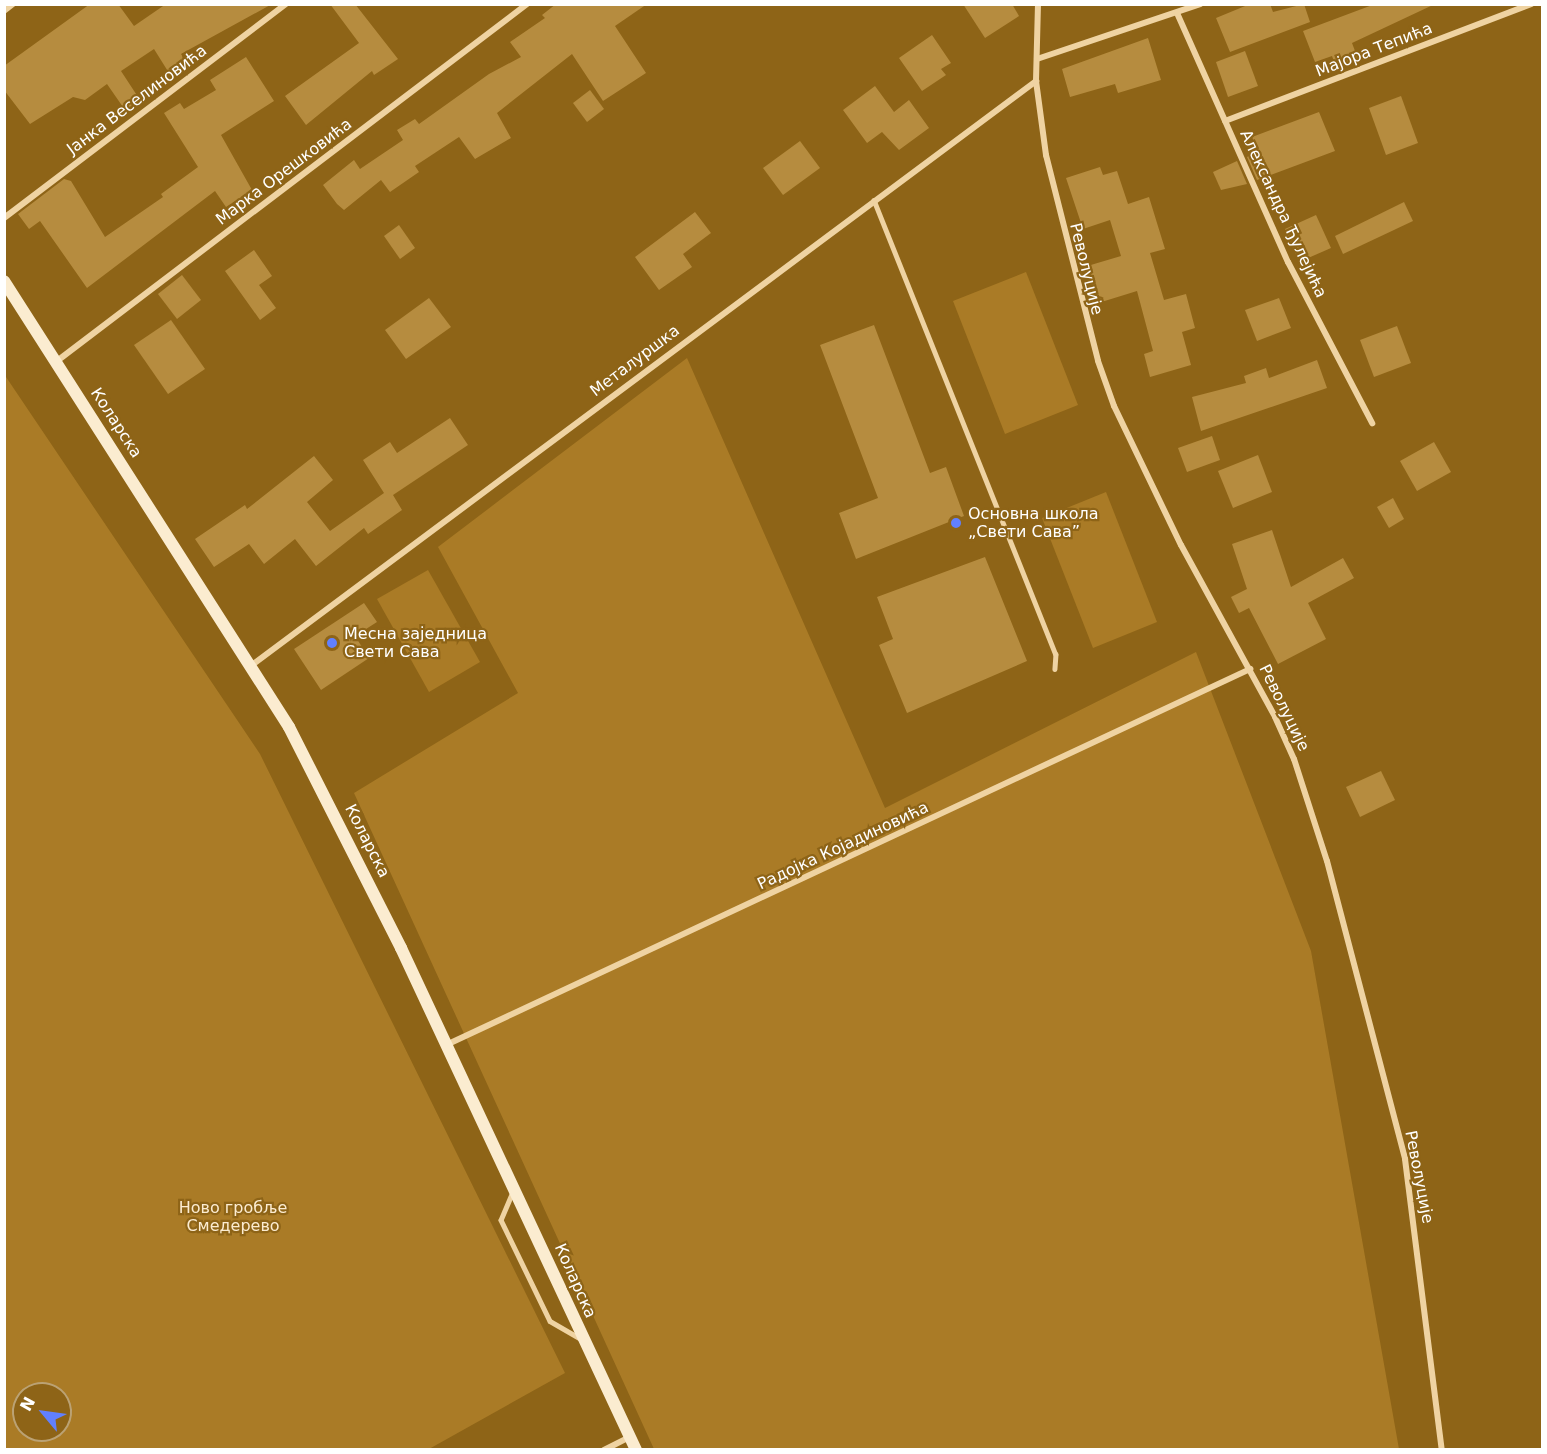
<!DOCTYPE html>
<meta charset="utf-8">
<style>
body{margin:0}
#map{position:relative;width:1547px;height:1454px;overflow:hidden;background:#8e6417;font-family:"DejaVu Sans",sans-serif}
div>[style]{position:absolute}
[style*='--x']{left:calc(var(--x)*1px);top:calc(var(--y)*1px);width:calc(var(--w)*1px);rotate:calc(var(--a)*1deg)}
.green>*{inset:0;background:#aa7b26}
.building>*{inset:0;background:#b68c3f}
.lane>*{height:4.5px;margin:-2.25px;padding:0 2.25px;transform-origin:2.25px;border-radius:2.25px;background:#efd3a2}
.street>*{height:6px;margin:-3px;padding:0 3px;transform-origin:3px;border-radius:3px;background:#efd3a2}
.secondary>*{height:12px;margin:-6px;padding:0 6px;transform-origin:6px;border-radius:6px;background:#fbecd0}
.dots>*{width:16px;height:16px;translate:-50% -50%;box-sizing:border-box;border:3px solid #8e6417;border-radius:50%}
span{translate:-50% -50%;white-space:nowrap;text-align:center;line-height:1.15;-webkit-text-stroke:4.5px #8e6417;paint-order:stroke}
.street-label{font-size:16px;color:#fff}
.poi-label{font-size:16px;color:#fff}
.left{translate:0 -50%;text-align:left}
.park-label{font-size:16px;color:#fcecd1}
.frame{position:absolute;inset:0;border:6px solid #fff;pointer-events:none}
.north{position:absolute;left:12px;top:1382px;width:60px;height:60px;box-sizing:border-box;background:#8e6417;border:2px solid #bba274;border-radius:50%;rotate:299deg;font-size:16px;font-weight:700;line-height:24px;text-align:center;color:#fff}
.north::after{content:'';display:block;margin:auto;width:21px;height:27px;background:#6180ff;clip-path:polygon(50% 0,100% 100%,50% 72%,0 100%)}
</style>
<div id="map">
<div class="green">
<div style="clip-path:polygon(1026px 272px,1078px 405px,1005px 434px,953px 301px)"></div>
<div style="clip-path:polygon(687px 358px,885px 808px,1196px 652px,1311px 951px,1399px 1449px,654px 1449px,354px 793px,518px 693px,438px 547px)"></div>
<div style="clip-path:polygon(evenodd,4px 374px,260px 754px,565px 1373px,429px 1449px,5px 1449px,4px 374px,24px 1394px,60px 1394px,60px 1430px,24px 1430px,24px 1394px)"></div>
<div style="clip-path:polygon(1106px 492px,1157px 622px,1093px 648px,1042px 518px)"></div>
<div style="clip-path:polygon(428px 570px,480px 662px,429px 692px,377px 599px)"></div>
</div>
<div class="building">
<div style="clip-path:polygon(90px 4px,118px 4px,134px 26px,166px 4px,272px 4px,181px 54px,186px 62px,169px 73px,154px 49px,121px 71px,140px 100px,125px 110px,107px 84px,85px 100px,73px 97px,30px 124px,4px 90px,4px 66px)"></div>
<div style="clip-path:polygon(330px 4px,355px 4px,398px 59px,374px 75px,372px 71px,306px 125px,285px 96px,359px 43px)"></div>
<div style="clip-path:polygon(556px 4px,647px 4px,615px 26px,646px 73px,603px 101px,572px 54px,497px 113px,511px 138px,475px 159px,459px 137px,415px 166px,419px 172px,390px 192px,381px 180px,344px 210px,337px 204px,323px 185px,354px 160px,360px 169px,403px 140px,397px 130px,415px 119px,419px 124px,489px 74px,521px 57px,510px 42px,545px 18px,542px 15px)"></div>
<div style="clip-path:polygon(963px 4px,1012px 4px,1019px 16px,985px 38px)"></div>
<div style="clip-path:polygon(1250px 4px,1270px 4px,1273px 12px,1304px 4px,1310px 22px,1230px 52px,1216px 18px)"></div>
<div style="clip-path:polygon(1375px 4px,1435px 4px,1352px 43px,1358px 59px,1336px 67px,1332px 56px,1315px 62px,1303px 31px)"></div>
<div style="clip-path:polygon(932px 35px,951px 63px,941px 69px,946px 75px,922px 91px,899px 58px)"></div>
<div style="clip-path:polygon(1148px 38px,1161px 80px,1118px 93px,1115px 84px,1070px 97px,1062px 69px)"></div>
<div style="clip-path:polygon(1245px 51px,1258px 86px,1228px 97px,1216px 62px)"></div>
<div style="clip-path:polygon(246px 57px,274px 101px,221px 135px,252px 190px,226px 207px,215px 191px,87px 288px,40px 221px,29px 229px,18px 214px,64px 179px,71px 181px,105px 237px,163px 197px,161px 194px,198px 167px,164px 113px,180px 103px,184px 109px,216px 90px,210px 80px)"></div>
<div style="clip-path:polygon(875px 86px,894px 112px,909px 100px,929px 128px,899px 150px,882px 132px,867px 143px,843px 110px)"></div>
<div style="clip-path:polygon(590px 90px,604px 109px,587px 122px,573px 103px)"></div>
<div style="clip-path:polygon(1401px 96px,1418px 143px,1386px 155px,1369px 108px)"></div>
<div style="clip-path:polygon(1319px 112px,1335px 151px,1257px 180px,1247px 157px,1258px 151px,1252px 137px)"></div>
<div style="clip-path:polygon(800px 141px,820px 168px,783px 195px,763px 168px)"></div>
<div style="clip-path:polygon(1237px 161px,1247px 184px,1221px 190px,1213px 172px)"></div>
<div style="clip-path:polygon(1100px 167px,1103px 175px,1117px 171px,1128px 204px,1149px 197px,1165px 249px,1150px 253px,1164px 300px,1186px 294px,1195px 328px,1182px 332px,1191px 365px,1150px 377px,1144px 354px,1153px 351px,1137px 291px,1095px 304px,1084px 267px,1121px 256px,1110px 220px,1083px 229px,1066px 178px)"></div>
<div style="clip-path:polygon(1404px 202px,1413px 221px,1343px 254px,1335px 236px)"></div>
<div style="clip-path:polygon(695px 212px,711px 233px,683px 254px,692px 267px,659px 290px,635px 257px)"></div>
<div style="clip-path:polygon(1316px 215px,1331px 248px,1299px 262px,1285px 229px)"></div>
<div style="clip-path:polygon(399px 225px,415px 248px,400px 259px,384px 236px)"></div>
<div style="clip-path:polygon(254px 250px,272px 276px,259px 285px,276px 308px,260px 320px,225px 271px)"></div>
<div style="clip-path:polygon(182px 275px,201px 300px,177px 319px,158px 294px)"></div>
<div style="clip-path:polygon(429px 298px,451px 327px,406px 359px,385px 330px)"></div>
<div style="clip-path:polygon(1279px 298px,1291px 328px,1257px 341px,1245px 310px)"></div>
<div style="clip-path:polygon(171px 320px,205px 369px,168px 394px,134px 345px)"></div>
<div style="clip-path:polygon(874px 325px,930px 473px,946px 467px,964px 516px,856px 559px,839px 513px,878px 498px,820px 345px)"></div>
<div style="clip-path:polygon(1397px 326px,1411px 363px,1374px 377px,1360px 340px)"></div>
<div style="clip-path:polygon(1317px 360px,1327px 388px,1201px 431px,1192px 397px,1246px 383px,1244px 376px,1266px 368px,1269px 378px)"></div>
<div style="clip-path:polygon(450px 418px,468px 445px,393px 495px,402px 510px,368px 534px,364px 528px,316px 566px,295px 539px,264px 564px,249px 544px,214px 567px,195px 539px,245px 505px,247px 509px,314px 456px,333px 480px,307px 502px,330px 531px,384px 493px,363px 460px,390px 442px,397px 453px)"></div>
<div style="clip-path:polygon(1212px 436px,1220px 460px,1187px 472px,1178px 448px)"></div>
<div style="clip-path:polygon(1434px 442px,1451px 472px,1417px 491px,1400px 461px)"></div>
<div style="clip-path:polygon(1258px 455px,1272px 492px,1233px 508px,1218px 471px)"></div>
<div style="clip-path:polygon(1393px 498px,1404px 519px,1389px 528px,1377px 507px)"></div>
<div style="clip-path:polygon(1272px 530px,1291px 587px,1343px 558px,1354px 578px,1308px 603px,1326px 639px,1278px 664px,1249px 608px,1239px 613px,1231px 597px,1247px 589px,1232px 544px)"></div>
<div style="clip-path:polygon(985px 557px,1027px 661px,907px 713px,879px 645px,893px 639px,877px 597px)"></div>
<div style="clip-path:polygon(364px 603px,377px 622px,355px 636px,369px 658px,321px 690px,294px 649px)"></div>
<div style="clip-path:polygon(1381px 771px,1395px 800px,1360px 817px,1346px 787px)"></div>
</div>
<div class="lane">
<div style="--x:874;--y:200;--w:489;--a:68.2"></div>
<div style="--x:1056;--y:654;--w:15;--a:94"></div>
<div style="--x:513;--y:1192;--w:30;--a:113"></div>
<div style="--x:501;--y:1220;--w:112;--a:64.1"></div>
<div style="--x:550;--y:1321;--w:34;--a:30"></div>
</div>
<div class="street">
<div style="--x:1038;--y:4;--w:77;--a:91.5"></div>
<div style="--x:1036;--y:81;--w:75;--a:82.3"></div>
<div style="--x:1046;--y:155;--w:212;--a:75.8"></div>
<div style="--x:1098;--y:361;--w:48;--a:70.4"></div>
<div style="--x:1114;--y:406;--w:154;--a:64.3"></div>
<div style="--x:1181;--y:545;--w:196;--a:61.3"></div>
<div style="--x:1275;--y:717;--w:46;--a:65.7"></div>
<div style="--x:1294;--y:759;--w:107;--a:72.1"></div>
<div style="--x:1327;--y:861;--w:308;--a:75.3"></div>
<div style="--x:1405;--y:1159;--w:293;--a:82.8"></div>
<div style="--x:4;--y:11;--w:11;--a:-38"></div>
<div style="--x:1177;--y:13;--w:273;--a:66"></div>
<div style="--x:1288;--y:262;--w:182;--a:62.4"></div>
<div style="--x:1037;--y:59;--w:172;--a:-18.6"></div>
<div style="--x:1225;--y:121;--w:328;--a:-20.9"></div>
<div style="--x:4;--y:218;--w:354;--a:-37.2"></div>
<div style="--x:57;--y:361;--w:590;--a:-37.22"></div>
<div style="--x:252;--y:665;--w:978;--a:-36.68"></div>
<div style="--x:446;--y:1045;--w:888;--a:-25.06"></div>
<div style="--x:604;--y:1450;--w:29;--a:-27"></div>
</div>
<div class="secondary">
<div style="--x:4;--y:281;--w:529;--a:57.42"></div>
<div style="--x:289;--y:727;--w:248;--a:63.1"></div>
<div style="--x:401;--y:948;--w:554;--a:64.91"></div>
</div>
<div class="dots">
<div style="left:956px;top:523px;background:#6180ff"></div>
<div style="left:332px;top:643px;background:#6180ff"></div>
</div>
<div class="street-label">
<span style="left:1374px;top:50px;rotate:-21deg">Мајора Тепића</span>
<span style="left:137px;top:100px;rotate:-37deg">Јанка Веселиновића</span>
<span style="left:284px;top:172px;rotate:-37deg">Марка Орешковића</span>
<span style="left:1283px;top:214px;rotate:65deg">Александра Ђулејића</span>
<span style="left:1086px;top:269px;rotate:76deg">Револуције</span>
<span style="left:635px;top:361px;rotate:-37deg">Металуршка</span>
<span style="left:116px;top:423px;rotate:57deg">Коларска</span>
<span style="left:1284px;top:708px;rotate:64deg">Револуције</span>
<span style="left:367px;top:841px;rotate:63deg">Коларска</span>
<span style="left:843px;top:846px;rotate:-25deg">Радојка Којадиновића</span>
<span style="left:1419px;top:1177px;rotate:79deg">Револуције</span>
<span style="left:575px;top:1281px;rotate:66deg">Коларска</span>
</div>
<div class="poi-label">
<span class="left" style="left:968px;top:523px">Основна школа<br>„Свети Сава”</span>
<span class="left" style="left:344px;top:643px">Месна заједница<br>Свети Сава</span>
</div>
<div class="park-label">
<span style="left:233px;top:1217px">Ново гробље<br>Смедерево</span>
</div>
<div class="frame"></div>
<div class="north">N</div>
</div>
